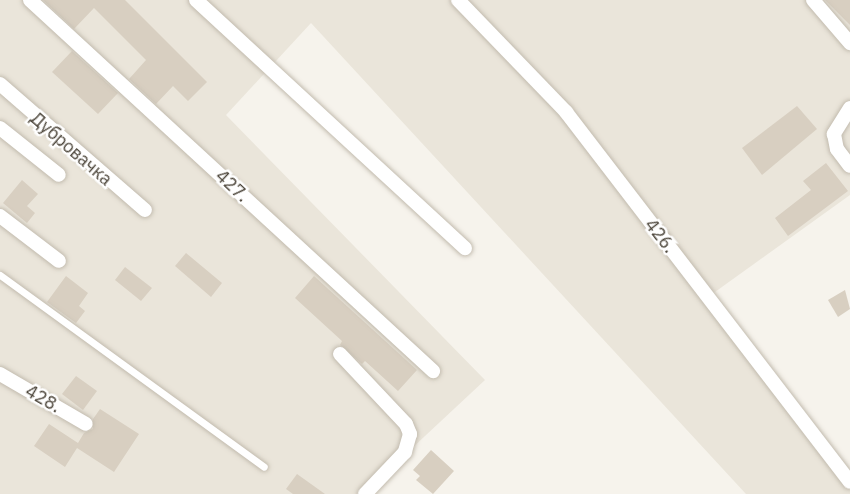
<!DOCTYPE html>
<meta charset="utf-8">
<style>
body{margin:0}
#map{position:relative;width:850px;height:494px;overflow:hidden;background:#f6f3ec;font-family:"IBM Plex Sans",sans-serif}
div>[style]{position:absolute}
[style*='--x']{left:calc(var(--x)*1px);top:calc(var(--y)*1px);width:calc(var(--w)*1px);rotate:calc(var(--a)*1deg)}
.residential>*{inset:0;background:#eae5da}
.building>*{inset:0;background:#d8cfc1}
.roads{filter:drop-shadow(0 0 2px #c2bbae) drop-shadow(0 0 2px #c2bbae)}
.lane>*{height:7px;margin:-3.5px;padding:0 3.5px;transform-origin:3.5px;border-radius:3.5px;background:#fff}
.street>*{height:14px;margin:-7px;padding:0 7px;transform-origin:7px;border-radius:7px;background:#fff}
span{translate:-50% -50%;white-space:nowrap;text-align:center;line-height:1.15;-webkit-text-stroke:5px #fff;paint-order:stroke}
.street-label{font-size:18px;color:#4b4439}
</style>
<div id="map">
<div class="residential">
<div style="clip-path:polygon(0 0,850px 0,850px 195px,708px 297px,850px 482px,850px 494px,746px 494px,311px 23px,226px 115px,485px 380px,395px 464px,369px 494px,0 494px)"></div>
</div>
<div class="building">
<div style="clip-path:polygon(43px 0,125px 0,207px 82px,188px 101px,173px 86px,156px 104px,129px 79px,146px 60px,94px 8px,74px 29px)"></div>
<div style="clip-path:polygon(825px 0,850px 0,850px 25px)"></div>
<div style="clip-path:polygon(72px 51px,118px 93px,98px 114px,52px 72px)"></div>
<div style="clip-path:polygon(797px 106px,817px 129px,762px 175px,742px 148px)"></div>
<div style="clip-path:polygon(826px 163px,848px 191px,788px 236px,775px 218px,811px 190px,803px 181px)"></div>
<div style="clip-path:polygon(22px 180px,38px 194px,27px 206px,35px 213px,27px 223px,3px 203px)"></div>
<div style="clip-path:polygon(186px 253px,222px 283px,211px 297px,175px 266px)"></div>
<div style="clip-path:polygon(125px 267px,152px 288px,141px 301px,115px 280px)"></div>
<div style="clip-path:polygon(66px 276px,88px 293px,79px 306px,85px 311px,76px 323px,47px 302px)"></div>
<div style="clip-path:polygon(314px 276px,417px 370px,398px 391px,365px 361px,362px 364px,340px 345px,342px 341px,295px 298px)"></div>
<div style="clip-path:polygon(845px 290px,850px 309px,838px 317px,828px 300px)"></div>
<div style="clip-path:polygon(76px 376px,97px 391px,83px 410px,62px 394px)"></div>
<div style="clip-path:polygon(100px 409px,139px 434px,114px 472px,77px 448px,65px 467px,34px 446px,49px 424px,78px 443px,84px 433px,93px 429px,93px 419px)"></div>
<div style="clip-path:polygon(431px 450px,454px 471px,433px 494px,416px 480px,420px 476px,413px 470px)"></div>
<div style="clip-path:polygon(297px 474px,325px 494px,293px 494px,286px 489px)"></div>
</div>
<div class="roads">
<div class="lane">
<div style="--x:0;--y:275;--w:326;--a:36"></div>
</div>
<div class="street">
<div style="--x:30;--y:0;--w:548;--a:42.63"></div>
<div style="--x:196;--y:0;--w:366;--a:42.7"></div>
<div style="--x:458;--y:0;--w:156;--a:46"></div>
<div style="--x:566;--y:112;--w:466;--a:52.5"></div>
<div style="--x:813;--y:0;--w:57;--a:49.3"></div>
<div style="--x:0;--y:84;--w:192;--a:41"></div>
<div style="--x:850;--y:108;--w:31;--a:122"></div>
<div style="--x:834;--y:134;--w:15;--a:79"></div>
<div style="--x:837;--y:149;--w:21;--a:53"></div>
<div style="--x:0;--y:128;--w:75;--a:38.5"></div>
<div style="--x:0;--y:216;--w:74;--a:37.3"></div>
<div style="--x:340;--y:354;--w:96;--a:46.7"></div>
<div style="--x:406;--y:424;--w:11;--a:68"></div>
<div style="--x:410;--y:434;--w:19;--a:106"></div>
<div style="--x:405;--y:452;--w:58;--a:133.6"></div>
<div style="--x:0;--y:374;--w:99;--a:30.2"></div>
</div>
</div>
<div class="street-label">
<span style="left:71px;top:149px;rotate:41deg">Дубровачка</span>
<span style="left:232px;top:186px;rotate:43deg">427.</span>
<span style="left:660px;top:236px;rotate:52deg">426.</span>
<span style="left:43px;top:399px;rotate:30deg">428.</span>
</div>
</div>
